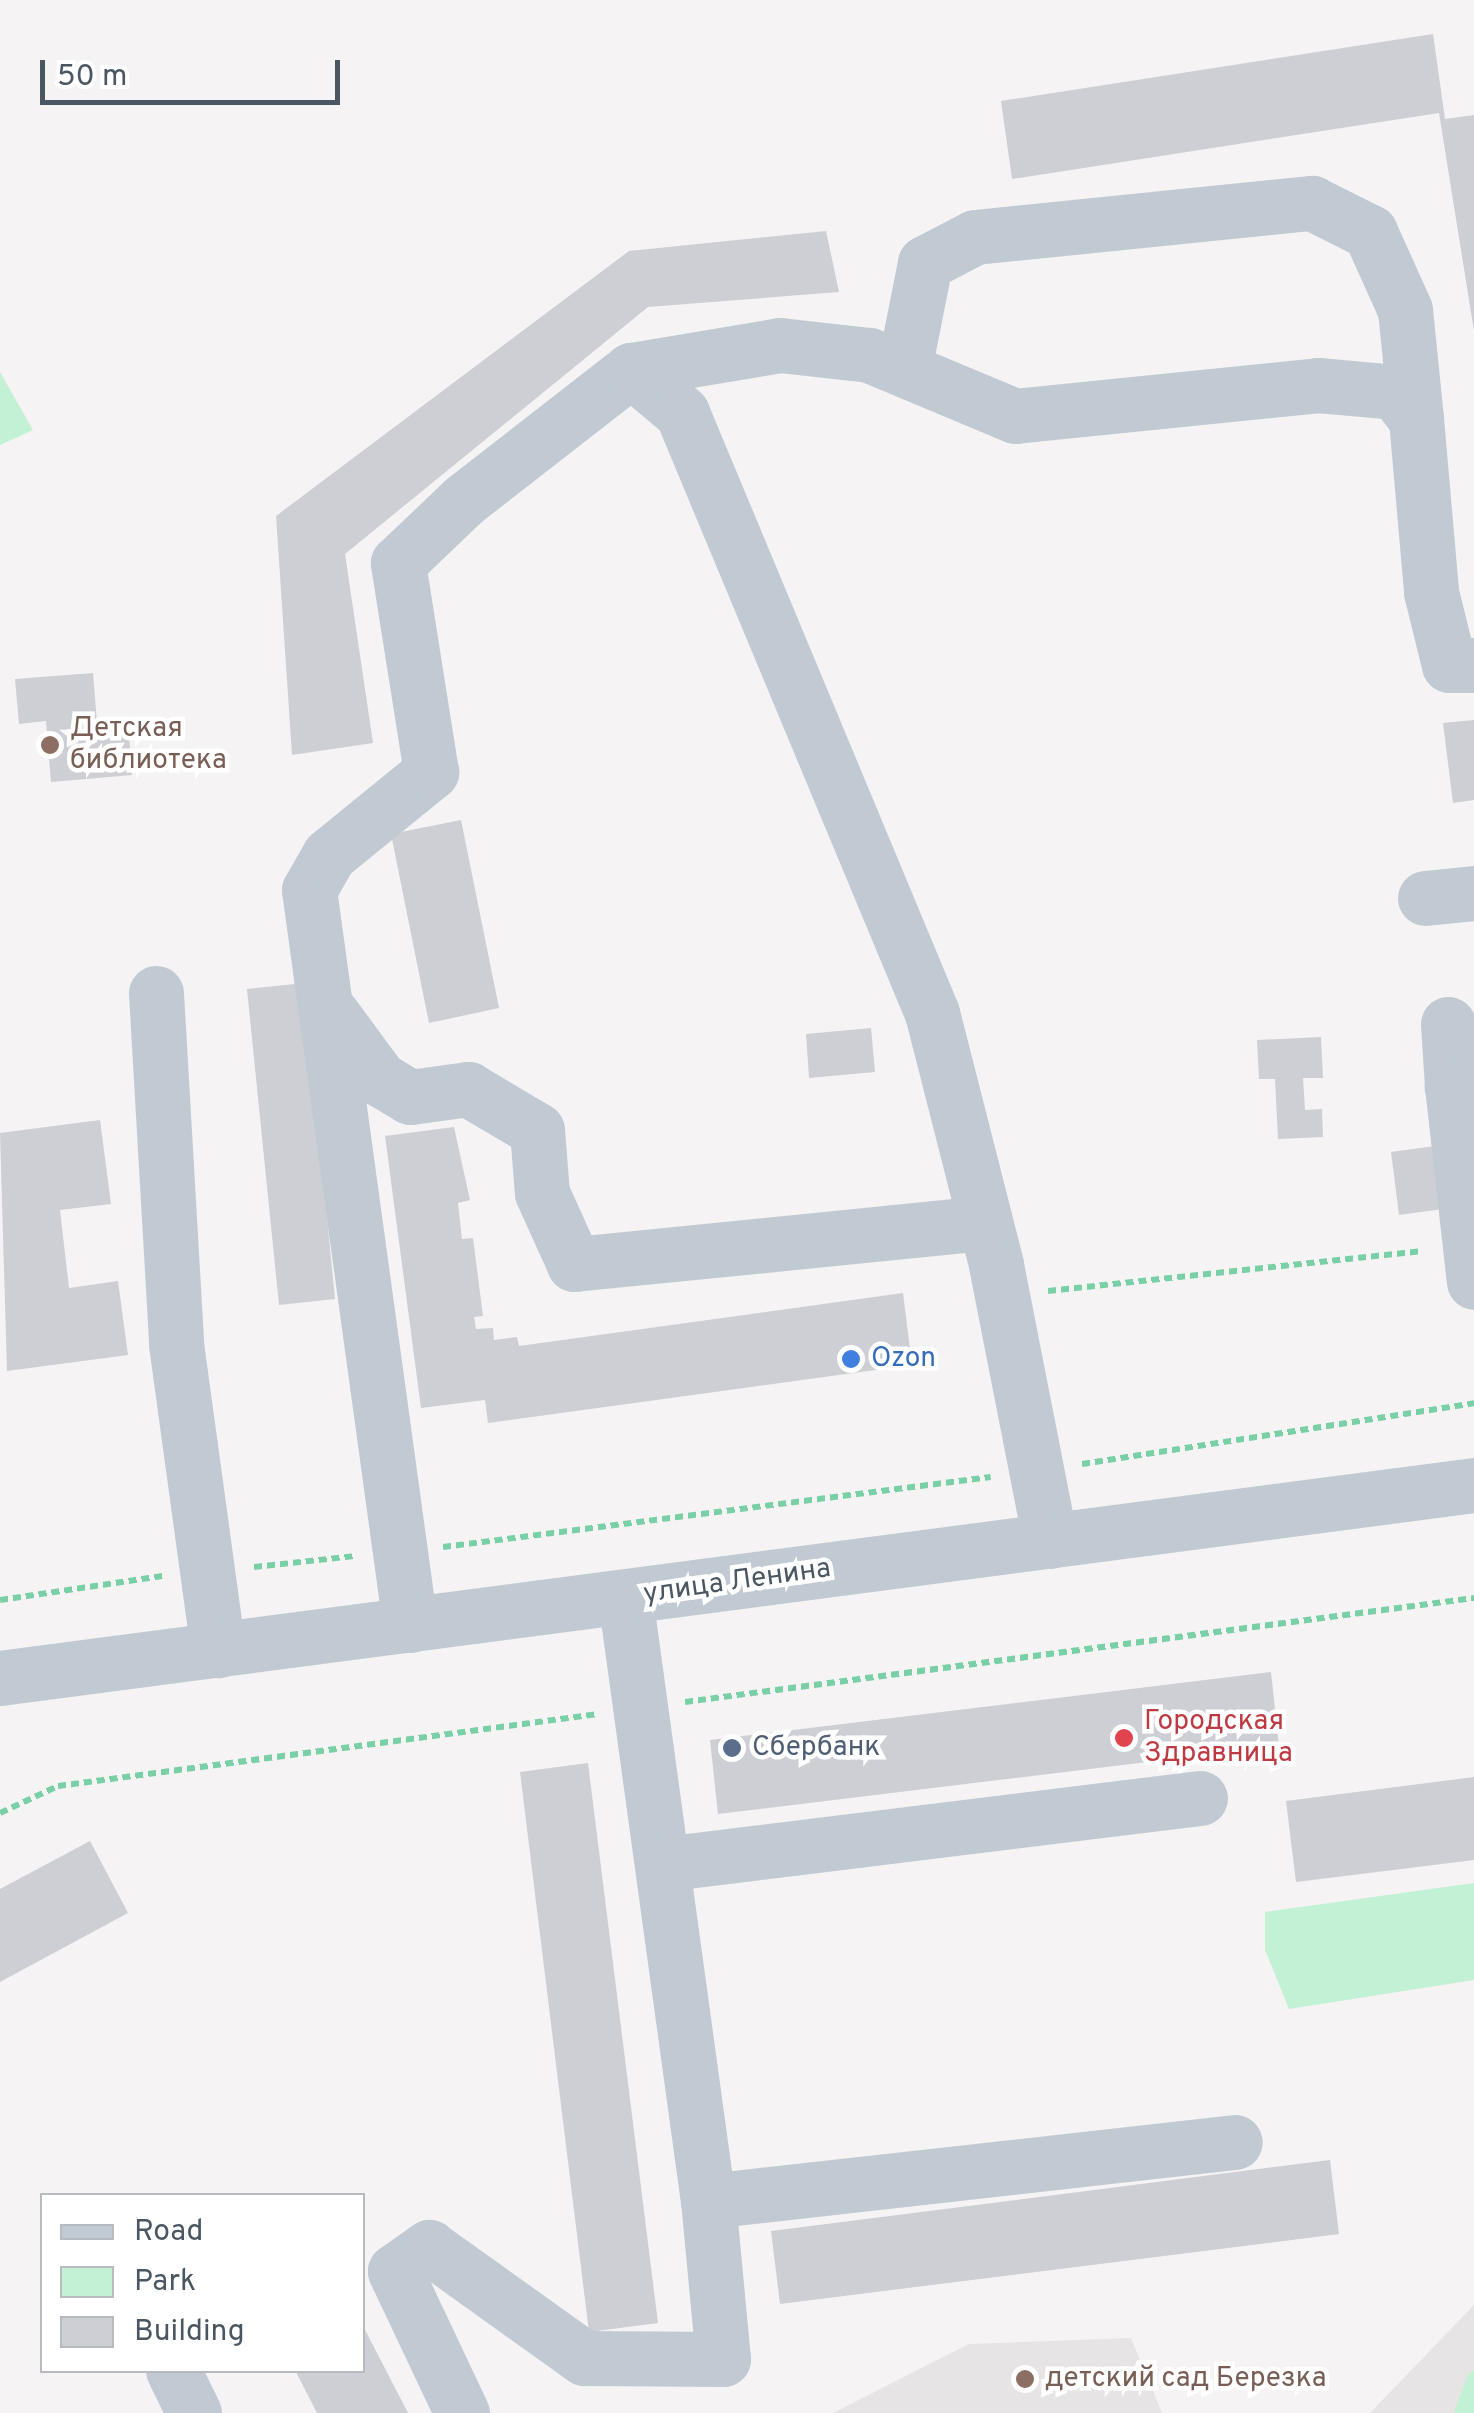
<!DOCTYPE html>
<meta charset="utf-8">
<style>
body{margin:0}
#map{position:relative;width:1474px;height:2413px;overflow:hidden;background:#f5f3f3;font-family:Overpass,sans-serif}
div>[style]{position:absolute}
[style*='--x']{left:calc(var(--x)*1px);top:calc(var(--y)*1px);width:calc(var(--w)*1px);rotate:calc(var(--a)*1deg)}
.education>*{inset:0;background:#e6e4e5}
.green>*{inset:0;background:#c3f1d5}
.building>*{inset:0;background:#cdcfd5}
.path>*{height:6px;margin-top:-3px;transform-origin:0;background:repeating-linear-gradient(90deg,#7ad0a6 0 8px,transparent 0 13px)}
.minor>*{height:55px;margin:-27.5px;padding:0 27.5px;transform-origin:27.5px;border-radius:27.5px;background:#c1cad2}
.dots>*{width:28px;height:28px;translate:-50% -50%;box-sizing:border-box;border:5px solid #fff;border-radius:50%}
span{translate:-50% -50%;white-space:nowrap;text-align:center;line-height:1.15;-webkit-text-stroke:9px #fff;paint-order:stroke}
.education-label{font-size:28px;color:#785e54}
.left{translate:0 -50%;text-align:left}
.shop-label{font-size:28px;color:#366cbe}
.street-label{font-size:28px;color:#4a5661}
.health-label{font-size:28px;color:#be3a42}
.service-label{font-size:28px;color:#4e5e75}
.legend{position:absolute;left:40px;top:2193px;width:325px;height:180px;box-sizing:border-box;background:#fff;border:2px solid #b7bbc0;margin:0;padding:12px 18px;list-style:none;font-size:30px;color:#4a5661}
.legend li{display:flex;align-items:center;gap:20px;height:50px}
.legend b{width:50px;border:2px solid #b7bbc0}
.scale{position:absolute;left:40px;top:60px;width:300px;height:45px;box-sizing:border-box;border:5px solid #4a5661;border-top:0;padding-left:12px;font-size:30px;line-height:35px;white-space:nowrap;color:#4a5661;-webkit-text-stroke:8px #fff;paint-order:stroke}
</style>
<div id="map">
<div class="education">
<div style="clip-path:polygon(1474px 2305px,1474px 2413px,1370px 2413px)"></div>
<div style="clip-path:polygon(1131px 2338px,1162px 2413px,833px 2413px,969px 2344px)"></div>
</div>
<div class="green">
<div style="clip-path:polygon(0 372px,33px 430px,0 445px)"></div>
<div style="clip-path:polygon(1474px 1883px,1474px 1980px,1289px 2009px,1265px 1950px,1265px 1912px)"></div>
<div style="clip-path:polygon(1474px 2370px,1474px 2413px,1454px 2413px,1467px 2377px)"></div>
</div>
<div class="building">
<div style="clip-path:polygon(1433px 34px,1445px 119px,1474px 115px,1474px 331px,1439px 113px,1012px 179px,1001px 101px)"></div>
<div style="clip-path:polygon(826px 231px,839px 292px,648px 307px,345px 554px,373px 743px,292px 755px,276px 516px,629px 251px)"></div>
<div style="clip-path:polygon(93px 673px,98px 736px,129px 734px,132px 775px,51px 782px,46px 721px,19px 724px,15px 679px)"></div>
<div style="clip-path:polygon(1474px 720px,1474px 800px,1453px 803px,1443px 723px)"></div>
<div style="clip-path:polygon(461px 820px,499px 1008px,429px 1023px,391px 834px)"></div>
<div style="clip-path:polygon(304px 983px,335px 1299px,279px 1305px,247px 989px)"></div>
<div style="clip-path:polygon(871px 1028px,875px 1072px,809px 1078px,806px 1034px)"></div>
<div style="clip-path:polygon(1321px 1037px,1323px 1078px,1303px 1078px,1305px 1110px,1322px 1109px,1323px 1137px,1278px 1139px,1275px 1079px,1259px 1079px,1257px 1040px)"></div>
<div style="clip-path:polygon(100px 1120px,111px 1204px,60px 1210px,69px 1288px,118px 1281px,128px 1355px,7px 1371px,0 1133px)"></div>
<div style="clip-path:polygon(454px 1127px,470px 1200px,458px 1203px,462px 1239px,473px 1238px,483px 1316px,474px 1317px,476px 1329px,493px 1328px,494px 1340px,517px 1337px,519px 1346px,903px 1293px,912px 1365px,488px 1423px,485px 1400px,421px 1408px,385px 1136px)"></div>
<div style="clip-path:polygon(1435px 1146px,1443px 1209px,1399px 1215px,1391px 1152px)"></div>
<div style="clip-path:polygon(1271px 1672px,1279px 1746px,718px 1814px,710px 1740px)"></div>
<div style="clip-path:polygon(588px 1763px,658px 2323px,589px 2332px,520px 1772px)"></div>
<div style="clip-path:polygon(1474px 1777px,1474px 1860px,1296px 1882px,1286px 1801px)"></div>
<div style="clip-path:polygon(90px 1841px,128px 1913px,0 1982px,0 1889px)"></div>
<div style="clip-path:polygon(1330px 2160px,1339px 2234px,780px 2304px,771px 2231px)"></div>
<div style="clip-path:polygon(362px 2324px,408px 2413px,317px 2413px,295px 2370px,362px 2370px)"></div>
</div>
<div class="path">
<div style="--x:1048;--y:1291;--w:377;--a:-6.1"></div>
<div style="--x:1082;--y:1464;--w:397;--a:-8.8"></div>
<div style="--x:443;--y:1547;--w:552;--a:-7.28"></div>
<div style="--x:254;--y:1567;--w:103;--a:-6.2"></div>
<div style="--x:0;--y:1600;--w:164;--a:-8.4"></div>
<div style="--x:685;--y:1702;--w:796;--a:-7.51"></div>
<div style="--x:0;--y:1813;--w:64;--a:-25"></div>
<div style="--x:58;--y:1786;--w:545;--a:-7.59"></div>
</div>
<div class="minor">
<div style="--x:904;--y:369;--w:108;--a:-78.8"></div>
<div style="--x:925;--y:263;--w:56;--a:-27.5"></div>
<div style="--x:975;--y:237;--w:339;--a:-5.8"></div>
<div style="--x:1312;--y:203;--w:65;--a:26.6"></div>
<div style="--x:1370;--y:232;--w:85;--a:65.8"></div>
<div style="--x:1405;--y:310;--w:110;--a:84.2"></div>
<div style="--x:631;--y:370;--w:67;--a:40.1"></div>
<div style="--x:682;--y:413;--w:650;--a:67.38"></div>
<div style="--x:932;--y:1013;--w:260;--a:75.7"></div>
<div style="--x:996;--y:1265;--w:281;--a:78.9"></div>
<div style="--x:1425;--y:898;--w:49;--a:-5.8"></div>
<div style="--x:156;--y:993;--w:352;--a:86.7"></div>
<div style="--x:176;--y:1344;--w:309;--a:82.2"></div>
<div style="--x:332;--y:1014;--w:81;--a:53.6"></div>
<div style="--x:380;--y:1079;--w:35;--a:31"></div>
<div style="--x:410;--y:1097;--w:59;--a:-7.9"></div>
<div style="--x:468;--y:1089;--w:80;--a:30.7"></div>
<div style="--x:537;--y:1130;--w:63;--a:85.5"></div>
<div style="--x:542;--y:1193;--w:78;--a:65.7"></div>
<div style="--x:574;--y:1264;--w:413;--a:-5.7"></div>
<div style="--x:1448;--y:1024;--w:62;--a:86.3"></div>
<div style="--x:1474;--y:1081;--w:23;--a:167"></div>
<div style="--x:1452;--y:1086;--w:197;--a:83.6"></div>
<div style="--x:625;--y:1597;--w:610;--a:82.18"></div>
<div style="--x:708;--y:2201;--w:530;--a:-6.39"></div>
<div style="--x:410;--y:1625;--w:742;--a:-97.82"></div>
<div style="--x:309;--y:890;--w:40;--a:-60.3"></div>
<div style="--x:329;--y:855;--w:132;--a:-39.1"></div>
<div style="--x:431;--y:772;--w:212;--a:-99"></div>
<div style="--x:398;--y:563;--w:91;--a:-43.7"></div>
<div style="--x:464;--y:500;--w:212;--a:-37.9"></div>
<div style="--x:631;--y:370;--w:151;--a:-9.5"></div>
<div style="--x:780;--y:345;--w:90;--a:6.4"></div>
<div style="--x:869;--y:355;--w:158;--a:22.7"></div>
<div style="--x:1015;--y:416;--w:305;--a:-5.8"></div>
<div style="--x:1318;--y:385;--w:77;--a:5.2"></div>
<div style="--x:1395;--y:392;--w:34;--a:52"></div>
<div style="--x:1416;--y:419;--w:174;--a:85"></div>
<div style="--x:1431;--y:592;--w:75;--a:76.1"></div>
<div style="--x:1449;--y:665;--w:25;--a:0"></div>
<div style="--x:0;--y:1678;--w:1487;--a:-7.46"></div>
<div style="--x:663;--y:1864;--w:541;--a:-7.01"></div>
<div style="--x:173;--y:2370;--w:48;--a:64"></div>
<div style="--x:462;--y:2413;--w:157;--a:-115.3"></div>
<div style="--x:395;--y:2271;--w:42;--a:-35.2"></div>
<div style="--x:429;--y:2247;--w:191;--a:35.6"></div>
<div style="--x:584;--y:2358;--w:139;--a:0.4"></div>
<div style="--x:723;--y:2359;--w:159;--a:-95.4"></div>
</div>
<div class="dots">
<div style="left:50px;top:745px;background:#8d6e63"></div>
<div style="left:851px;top:1359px;background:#3f7fe0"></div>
<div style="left:1124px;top:1738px;background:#e0444e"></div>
<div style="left:732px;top:1748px;background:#5c6f8a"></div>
<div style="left:1025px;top:2379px;background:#8d6e63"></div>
</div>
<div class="education-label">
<span class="left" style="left:70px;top:745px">Детская<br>библиотека</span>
<span class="left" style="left:1045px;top:2379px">детский сад Березка</span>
</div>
<div class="shop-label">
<span class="left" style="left:871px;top:1359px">Ozon</span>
</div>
<div class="street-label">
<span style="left:737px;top:1582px;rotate:-8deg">улица Ленина</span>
</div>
<div class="health-label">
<span class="left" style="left:1144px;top:1738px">Городская<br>Здравница</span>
</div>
<div class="service-label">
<span class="left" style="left:752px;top:1748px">Сбербанк</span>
</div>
<ul class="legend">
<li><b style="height:12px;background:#c1cad2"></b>Road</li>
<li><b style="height:28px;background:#c3f1d5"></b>Park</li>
<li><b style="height:28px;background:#cdcfd5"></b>Building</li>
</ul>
<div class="scale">50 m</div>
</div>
